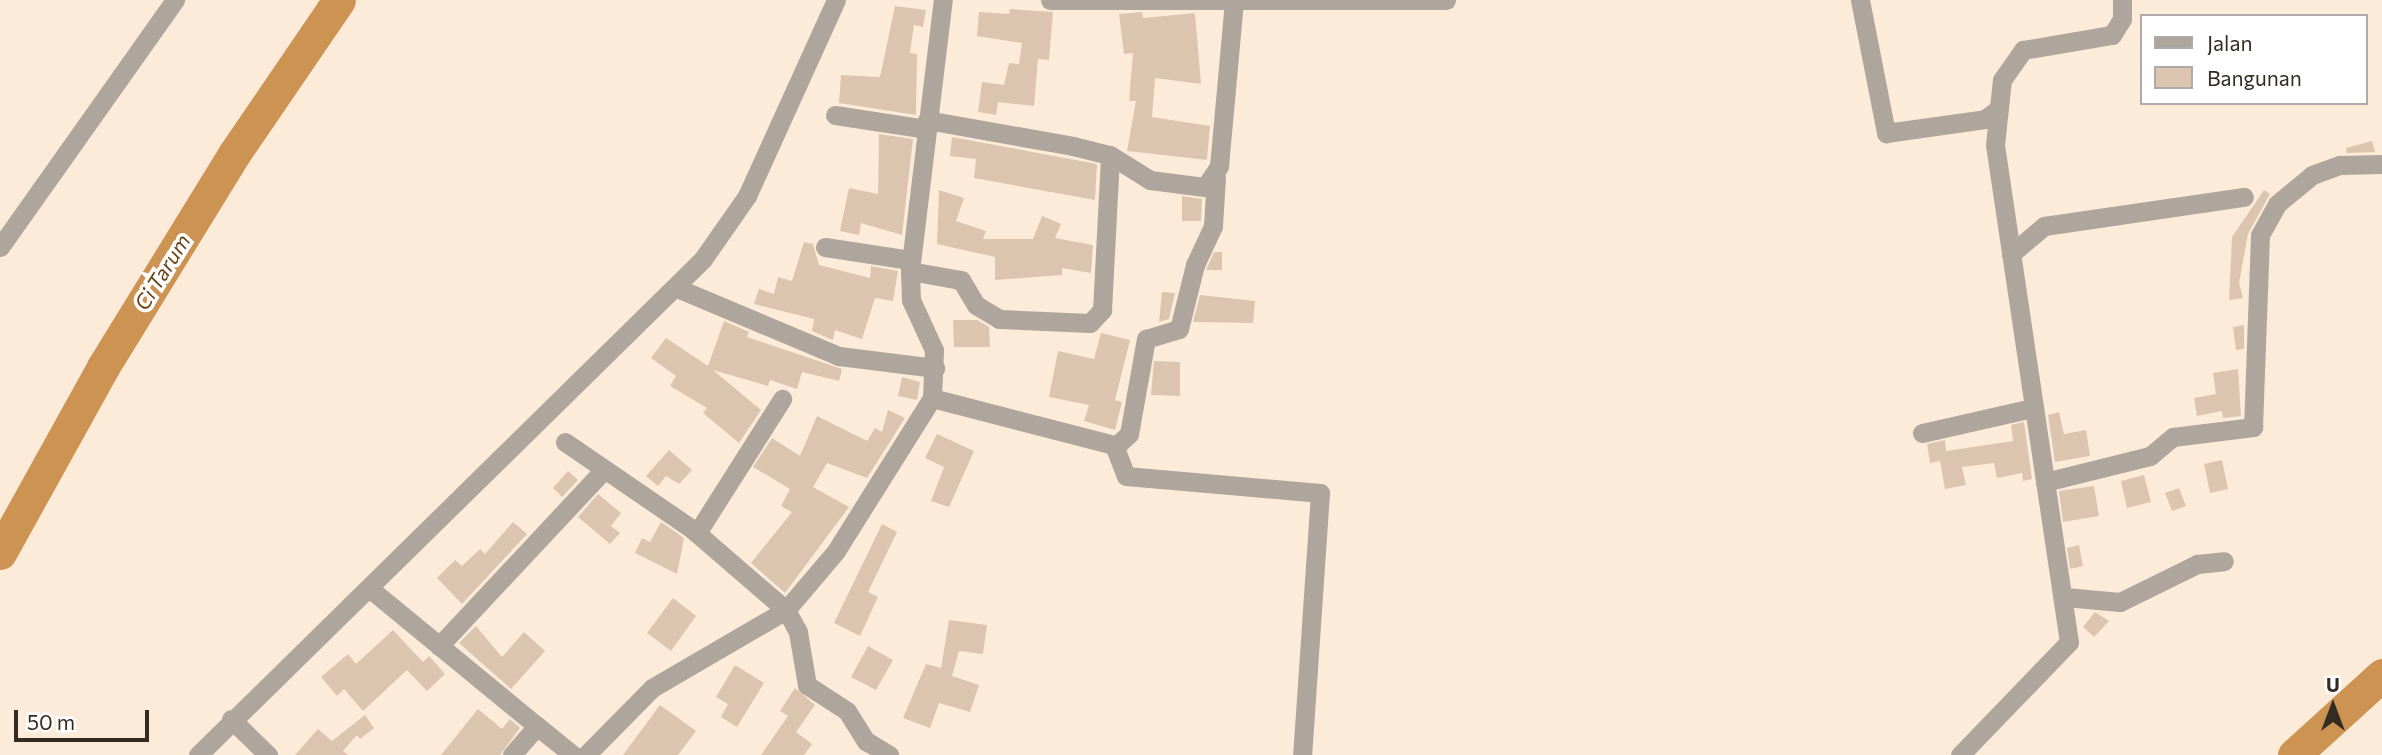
<!DOCTYPE html>
<style>
body{margin:0}
#map{position:relative;width:2382px;height:755px;overflow:hidden;background:#fdebd9;font-family:Commissioner,sans-serif}
div>[style]{position:absolute}
[style*='--x']{left:calc(var(--x)*1px);top:calc(var(--y)*1px);width:calc(var(--w)*1px);rotate:calc(var(--a)*1deg)}
.river>*{height:33px;margin:-16.5px;padding:0 16.5px;transform-origin:16.5px;border-radius:16.5px;background:#cd9353}
.building>*{inset:0;background:#dbc5af}
.minor>*{height:19px;margin:-9.5px;padding:0 9.5px;transform-origin:9.5px;border-radius:9.5px;background:#aea59c}
span{translate:-50% -50%;white-space:nowrap;text-align:center;line-height:1.15;-webkit-text-stroke:7px #fff;paint-order:stroke}
.water-label{font-size:21px;color:#6a4312;font-style:italic}
.legend{position:absolute;left:2140px;top:14px;width:228px;height:91px;box-sizing:border-box;background:#fff;border:2px solid #aeaaa7;margin:0;padding:9px 12px;list-style:none;font-size:21px;color:#342b23}
.legend li{display:flex;align-items:center;gap:14px;height:35px}
.legend b{width:35px;border:2px solid #aeaaa7}
.north{position:absolute;left:2298px;top:671px;width:70px;height:70px;-webkit-text-stroke:5px #fff;paint-order:stroke;rotate:0deg;font-size:19px;font-weight:700;line-height:28px;text-align:center;color:#342b23}
.north::after{content:'';display:block;margin:auto;width:24px;height:32px;background:#342b23;clip-path:polygon(50% 0,100% 100%,50% 72%,0 100%)}
.scale{position:absolute;left:14px;top:710px;width:135px;height:32px;box-sizing:border-box;border:4px solid #342b23;border-top:0;padding-left:9px;font-size:21px;line-height:24px;white-space:nowrap;color:#342b23;-webkit-text-stroke:5px #fff;paint-order:stroke}
</style>
<div id="map">
<div class="river">
<div style="--x:0;--y:553;--w:213;--a:-61"></div>
<div style="--x:103;--y:367;--w:250;--a:-58.4"></div>
<div style="--x:234;--y:154;--w:186;--a:-55.7"></div>
<div style="--x:2294;--y:755;--w:119;--a:-42.3"></div>
</div>
<div class="building">
<div style="clip-path:polygon(895px 6px,926px 10px,923px 27px,914px 25px,910px 53px,917px 54px,916px 115px,839px 103px,841px 75px,880px 77px)"></div>
<div style="clip-path:polygon(1010px 9px,1053px 12px,1049px 60px,1038px 59px,1034px 106px,998px 102px,996px 115px,978px 112px,982px 82px,1004px 85px,1009px 63px,1019px 64px,1022px 43px,977px 36px,979px 12px,1009px 14px)"></div>
<div style="clip-path:polygon(1142px 12px,1143px 18px,1195px 13px,1201px 84px,1155px 78px,1152px 117px,1210px 126px,1207px 160px,1127px 151px,1136px 101px,1129px 101px,1133px 53px,1124px 54px,1119px 14px)"></div>
<div style="clip-path:polygon(879px 134px,913px 139px,902px 235px,861px 223px,859px 235px,840px 231px,849px 188px,878px 194px)"></div>
<div style="clip-path:polygon(952px 137px,1097px 164px,1095px 200px,974px 178px,976px 159px,950px 156px)"></div>
<div style="clip-path:polygon(2372px 141px,2375px 152px,2347px 153px,2346px 148px)"></div>
<div style="clip-path:polygon(939px 190px,964px 198px,956px 221px,986px 231px,983px 239px,1033px 239px,1042px 216px,1061px 224px,1055px 238px,1093px 245px,1091px 273px,1062px 268px,1062px 275px,995px 280px,995px 257px,937px 244px)"></div>
<div style="clip-path:polygon(2264px 190px,2270px 194px,2248px 234px,2239px 283px,2243px 298px,2229px 300px,2232px 237px)"></div>
<div style="clip-path:polygon(1182px 196px,1202px 199px,1201px 221px,1182px 221px)"></div>
<div style="clip-path:polygon(804px 242px,813px 244px,819px 265px,870px 278px,871px 266px,898px 271px,893px 301px,875px 298px,862px 339px,835px 330px,833px 340px,812px 331px,814px 319px,754px 304px,759px 289px,774px 294px,778px 277px,792px 281px)"></div>
<div style="clip-path:polygon(1214px 252px,1222px 252px,1222px 270px,1206px 270px)"></div>
<div style="clip-path:polygon(1162px 292px,1175px 293px,1169px 319px,1159px 322px)"></div>
<div style="clip-path:polygon(1200px 295px,1255px 301px,1253px 323px,1193px 322px)"></div>
<div style="clip-path:polygon(953px 320px,977px 320px,989px 327px,990px 347px,954px 347px)"></div>
<div style="clip-path:polygon(724px 321px,749px 332px,747px 337px,842px 369px,839px 381px,802px 372px,797px 389px,770px 380px,768px 386px,713px 370px,761px 410px,739px 443px,703px 413px,707px 408px,670px 386px,676px 376px,651px 358px,666px 338px,708px 366px)"></div>
<div style="clip-path:polygon(2244px 325px,2244px 349px,2236px 350px,2233px 327px)"></div>
<div style="clip-path:polygon(1101px 333px,1130px 340px,1115px 400px,1122px 402px,1115px 430px,1084px 421px,1089px 405px,1049px 397px,1058px 351px,1094px 359px)"></div>
<div style="clip-path:polygon(1154px 361px,1180px 362px,1180px 396px,1151px 395px)"></div>
<div style="clip-path:polygon(2238px 369px,2241px 416px,2223px 418px,2222px 411px,2197px 416px,2194px 398px,2216px 394px,2213px 373px)"></div>
<div style="clip-path:polygon(902px 377px,920px 382px,917px 400px,898px 396px)"></div>
<div style="clip-path:polygon(888px 410px,905px 418px,867px 478px,827px 463px,813px 487px,849px 507px,785px 593px,751px 563px,792px 512px,781px 506px,790px 489px,753px 467px,772px 438px,800px 456px,817px 416px,867px 441px,875px 428px,882px 432px)"></div>
<div style="clip-path:polygon(2059px 412px,2064px 434px,2086px 430px,2090px 456px,2055px 462px,2048px 415px)"></div>
<div style="clip-path:polygon(2024px 422px,2032px 479px,2023px 481px,2022px 473px,1997px 478px,1994px 463px,1962px 467px,1966px 485px,1945px 489px,1940px 461px,1930px 463px,1927px 444px,1945px 440px,1946px 451px,2013px 441px,2011px 425px)"></div>
<div style="clip-path:polygon(937px 434px,974px 451px,949px 507px,931px 501px,944px 467px,925px 458px)"></div>
<div style="clip-path:polygon(669px 450px,692px 470px,679px 484px,666px 476px,658px 486px,646px 476px)"></div>
<div style="clip-path:polygon(2222px 460px,2228px 489px,2210px 493px,2204px 464px)"></div>
<div style="clip-path:polygon(568px 471px,578px 480px,562px 497px,553px 488px)"></div>
<div style="clip-path:polygon(2144px 475px,2151px 502px,2127px 508px,2121px 481px)"></div>
<div style="clip-path:polygon(2094px 486px,2099px 516px,2063px 522px,2059px 491px)"></div>
<div style="clip-path:polygon(2179px 488px,2186px 506px,2172px 511px,2165px 493px)"></div>
<div style="clip-path:polygon(598px 494px,621px 513px,611px 526px,620px 533px,610px 544px,578px 517px)"></div>
<div style="clip-path:polygon(513px 522px,527px 534px,462px 604px,437px 578px,455px 560px,462px 566px,480px 549px,485px 554px)"></div>
<div style="clip-path:polygon(661px 522px,684px 538px,677px 574px,635px 553px,642px 538px,650px 542px)"></div>
<div style="clip-path:polygon(882px 524px,897px 532px,868px 592px,878px 597px,860px 636px,834px 623px)"></div>
<div style="clip-path:polygon(2079px 545px,2083px 566px,2070px 569px,2067px 548px)"></div>
<div style="clip-path:polygon(673px 598px,696px 616px,671px 651px,647px 633px)"></div>
<div style="clip-path:polygon(2095px 612px,2109px 621px,2094px 637px,2083px 627px)"></div>
<div style="clip-path:polygon(949px 620px,987px 625px,983px 654px,959px 651px,952px 676px,979px 685px,970px 712px,939px 703px,930px 728px,903px 718px,926px 664px,941px 668px)"></div>
<div style="clip-path:polygon(476px 626px,502px 657px,524px 632px,545px 651px,511px 689px,459px 643px)"></div>
<div style="clip-path:polygon(393px 630px,423px 662px,429px 656px,445px 674px,427px 691px,407px 670px,363px 711px,344px 689px,337px 696px,321px 677px,348px 654px,356px 664px)"></div>
<div style="clip-path:polygon(868px 646px,893px 660px,876px 690px,851px 677px)"></div>
<div style="clip-path:polygon(735px 665px,764px 683px,737px 727px,721px 717px,728px 704px,716px 697px)"></div>
<div style="clip-path:polygon(795px 688px,815px 705px,796px 732px,812px 744px,804px 755px,761px 755px,788px 716px,780px 711px)"></div>
<div style="clip-path:polygon(660px 705px,696px 731px,678px 755px,623px 755px)"></div>
<div style="clip-path:polygon(478px 709px,502px 729px,510px 719px,520px 728px,500px 755px,441px 755px)"></div>
<div style="clip-path:polygon(365px 715px,374px 728px,360px 739px,357px 735px,343px 751px,348px 755px,295px 755px,318px 729px,332px 741px)"></div>
</div>
<div class="minor">
<div style="--x:1050;--y:0;--w:396;--a:0"></div>
<div style="--x:1860;--y:0;--w:136;--a:78.9"></div>
<div style="--x:1886;--y:133;--w:100;--a:-8"></div>
<div style="--x:1985;--y:119;--w:14;--a:-36"></div>
<div style="--x:835;--y:115;--w:92;--a:8.7"></div>
<div style="--x:927;--y:120;--w:148;--a:10.1"></div>
<div style="--x:1073;--y:146;--w:38;--a:14"></div>
<div style="--x:1110;--y:155;--w:47;--a:32"></div>
<div style="--x:1150;--y:180;--w:55;--a:7.3"></div>
<div style="--x:1205;--y:187;--w:25;--a:-56"></div>
<div style="--x:1219;--y:166;--w:165;--a:-84.8"></div>
<div style="--x:0;--y:247;--w:303;--a:-54.7"></div>
<div style="--x:825;--y:247;--w:86;--a:8.7"></div>
<div style="--x:2011;--y:254;--w:43;--a:-40.3"></div>
<div style="--x:2044;--y:226;--w:202;--a:-8.3"></div>
<div style="--x:910;--y:271;--w:52;--a:10"></div>
<div style="--x:961;--y:280;--w:29;--a:59"></div>
<div style="--x:976;--y:305;--w:27;--a:31"></div>
<div style="--x:999;--y:319;--w:91;--a:2.5"></div>
<div style="--x:1090;--y:323;--w:18;--a:-47"></div>
<div style="--x:1102;--y:310;--w:155;--a:-87"></div>
<div style="--x:677;--y:288;--w:176;--a:22.8"></div>
<div style="--x:839;--y:356;--w:97;--a:7.1"></div>
<div style="--x:932;--y:398;--w:188;--a:14.5"></div>
<div style="--x:1114;--y:445;--w:33;--a:69"></div>
<div style="--x:1126;--y:476;--w:195;--a:5"></div>
<div style="--x:1320;--y:493;--w:263;--a:93.9"></div>
<div style="--x:1922;--y:433;--w:113;--a:-12.8"></div>
<div style="--x:565;--y:442;--w:154;--a:34.4"></div>
<div style="--x:692;--y:529;--w:124;--a:40.8"></div>
<div style="--x:786;--y:610;--w:25;--a:61"></div>
<div style="--x:798;--y:632;--w:54;--a:80.4"></div>
<div style="--x:807;--y:685;--w:48;--a:33"></div>
<div style="--x:847;--y:711;--w:36;--a:58"></div>
<div style="--x:866;--y:741;--w:27;--a:31"></div>
<div style="--x:1116;--y:446;--w:18;--a:-43"></div>
<div style="--x:1129;--y:434;--w:97;--a:-79.9"></div>
<div style="--x:1146;--y:339;--w:34;--a:-17"></div>
<div style="--x:1179;--y:329;--w:66;--a:-76"></div>
<div style="--x:1195;--y:265;--w:43;--a:-65.2"></div>
<div style="--x:1213;--y:226;--w:49;--a:-86.5"></div>
<div style="--x:2045;--y:482;--w:108;--a:-13.9"></div>
<div style="--x:2150;--y:456;--w:30;--a:-40"></div>
<div style="--x:2173;--y:437;--w:81;--a:-7.1"></div>
<div style="--x:2253;--y:427;--w:192;--a:-87.9"></div>
<div style="--x:2260;--y:235;--w:35;--a:-61"></div>
<div style="--x:2277;--y:204;--w:45;--a:-39.6"></div>
<div style="--x:2312;--y:175;--w:30;--a:-20"></div>
<div style="--x:2340;--y:165;--w:42;--a:-1.4"></div>
<div style="--x:697;--y:533;--w:159;--a:-57.6"></div>
<div style="--x:369;--y:588;--w:217;--a:39.4"></div>
<div style="--x:537;--y:726;--w:38;--a:131"></div>
<div style="--x:2065;--y:597;--w:55;--a:5.2"></div>
<div style="--x:2120;--y:602;--w:86;--a:-26.3"></div>
<div style="--x:2197;--y:564;--w:27;--a:-6"></div>
<div style="--x:439;--y:646;--w:240;--a:-46.9"></div>
<div style="--x:231;--y:719;--w:52;--a:44.2"></div>
<div style="--x:537;--y:726;--w:46;--a:38.9"></div>
<div style="--x:198;--y:755;--w:708;--a:-44.48"></div>
<div style="--x:703;--y:259;--w:77;--a:-55.1"></div>
<div style="--x:747;--y:196;--w:215;--a:-65.6"></div>
<div style="--x:586;--y:755;--w:94;--a:-45.4"></div>
<div style="--x:652;--y:688;--w:155;--a:-30.2"></div>
<div style="--x:786;--y:610;--w:77;--a:-49.7"></div>
<div style="--x:836;--y:551;--w:181;--a:-57.9"></div>
<div style="--x:932;--y:398;--w:48;--a:-87.6"></div>
<div style="--x:934;--y:350;--w:55;--a:-114.7"></div>
<div style="--x:911;--y:300;--w:29;--a:-92"></div>
<div style="--x:910;--y:271;--w:273;--a:-83.1"></div>
<div style="--x:1960;--y:755;--w:157;--a:-46"></div>
<div style="--x:2069;--y:642;--w:502;--a:-98.47"></div>
<div style="--x:1995;--y:145;--w:65;--a:-83.9"></div>
<div style="--x:2002;--y:80;--w:37;--a:-55"></div>
<div style="--x:2023;--y:50;--w:90;--a:-9.6"></div>
<div style="--x:2112;--y:35;--w:19;--a:-58"></div>
<div style="--x:2122;--y:19;--w:19;--a:-90"></div>
</div>
<div class="water-label">
<span style="left:162px;top:272px;rotate:-58deg">Ci Tarum</span>
</div>
<ul class="legend">
<li><b style="height:9px;background:#aea59c"></b>Jalan</li>
<li><b style="height:19px;background:#dbc5af"></b>Bangunan</li>
</ul>
<div class="north">U</div>
<div class="scale">50 m</div>
</div>
